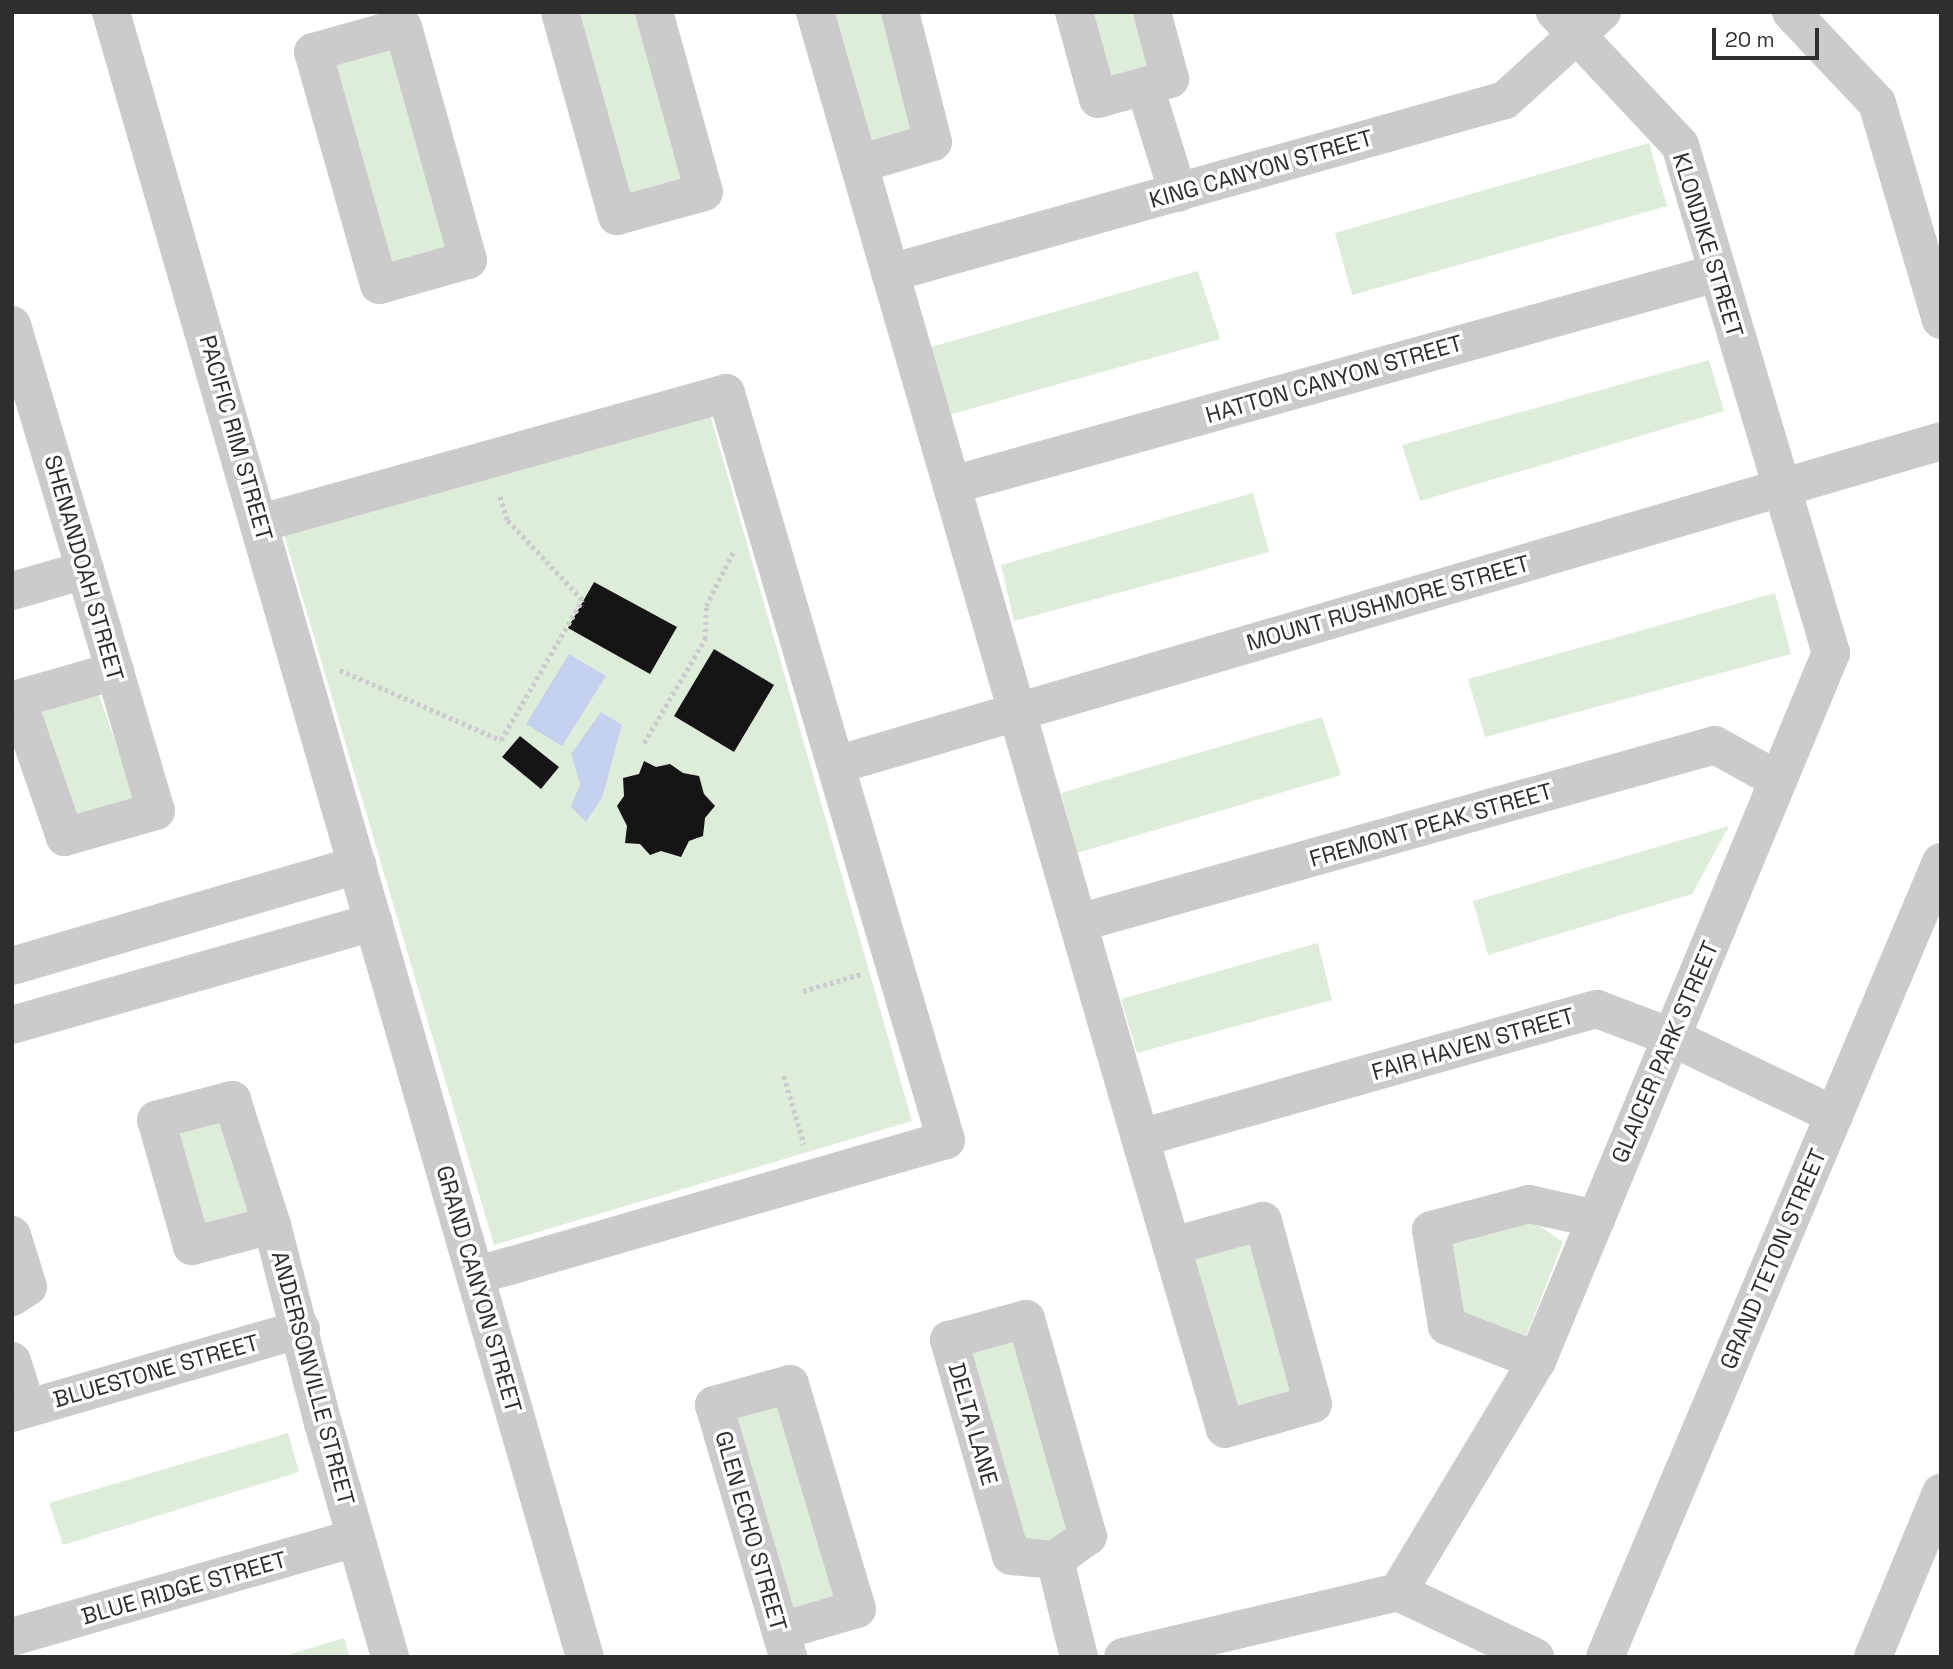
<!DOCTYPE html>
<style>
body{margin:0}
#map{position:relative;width:1953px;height:1669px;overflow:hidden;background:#fff;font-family:"Space Grotesk",sans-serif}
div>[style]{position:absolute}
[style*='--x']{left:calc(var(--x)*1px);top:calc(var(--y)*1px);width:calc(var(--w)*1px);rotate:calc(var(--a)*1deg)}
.green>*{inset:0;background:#deedda}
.water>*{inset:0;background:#c5d1ee}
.building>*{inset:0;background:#151515}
.path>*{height:4.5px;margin-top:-2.25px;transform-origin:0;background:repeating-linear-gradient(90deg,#cbcbcb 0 3.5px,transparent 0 7px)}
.minor>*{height:38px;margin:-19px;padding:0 19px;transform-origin:19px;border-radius:19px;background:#cbcbcb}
span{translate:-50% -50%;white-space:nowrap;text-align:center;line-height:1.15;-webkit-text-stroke:7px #fff;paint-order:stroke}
.street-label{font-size:23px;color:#2e2e2e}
.frame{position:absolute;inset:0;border:14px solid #2e2e2e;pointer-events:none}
.scale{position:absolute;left:1712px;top:28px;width:107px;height:32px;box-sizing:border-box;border:4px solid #2e2e2e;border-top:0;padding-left:9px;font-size:21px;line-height:24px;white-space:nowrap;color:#2e2e2e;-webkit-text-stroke:5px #fff;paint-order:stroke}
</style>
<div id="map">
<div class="green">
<div style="clip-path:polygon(574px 12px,638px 12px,685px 180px,627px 203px)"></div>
<div style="clip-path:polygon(826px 12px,887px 12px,921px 135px,863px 150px)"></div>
<div style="clip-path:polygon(1084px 12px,1140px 12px,1159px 72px,1101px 90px)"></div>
<div style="clip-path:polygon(396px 45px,454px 248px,386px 264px,332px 62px)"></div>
<div style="clip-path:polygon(1649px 143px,1667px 206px,1352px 295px,1335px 233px)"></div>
<div style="clip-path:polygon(1198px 271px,1220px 339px,945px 416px,931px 347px)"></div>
<div style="clip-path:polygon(1709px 360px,1724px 411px,1420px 501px,1402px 445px)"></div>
<div style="clip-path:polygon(710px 414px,912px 1121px,494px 1245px,283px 532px)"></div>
<div style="clip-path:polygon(1253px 493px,1269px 552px,1014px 621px,1001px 565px)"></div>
<div style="clip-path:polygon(1775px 593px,1791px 654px,1485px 737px,1468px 679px)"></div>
<div style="clip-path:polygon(98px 692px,136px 800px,68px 821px,38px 711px)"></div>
<div style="clip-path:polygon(1322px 717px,1341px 775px,1077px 853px,1061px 793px)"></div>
<div style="clip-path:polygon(1729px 826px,1692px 894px,1488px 955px,1473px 901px)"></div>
<div style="clip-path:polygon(1318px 943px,1332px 1000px,1137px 1053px,1121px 999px)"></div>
<div style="clip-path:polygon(227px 1106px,267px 1221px,198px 1240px,162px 1124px)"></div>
<div style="clip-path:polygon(1532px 1221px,1563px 1242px,1525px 1339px,1458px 1318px,1446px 1237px)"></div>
<div style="clip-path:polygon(1258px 1238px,1299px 1393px,1229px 1412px,1186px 1258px)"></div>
<div style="clip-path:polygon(1022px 1326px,1081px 1530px,1052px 1553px,1015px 1550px,960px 1346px)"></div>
<div style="clip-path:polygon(786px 1392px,846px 1607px,783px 1623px,720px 1409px)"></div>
<div style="clip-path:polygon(288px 1433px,299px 1472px,63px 1545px,49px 1503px)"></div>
<div style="clip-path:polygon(344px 1638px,350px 1657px,281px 1657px)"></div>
</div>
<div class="water">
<div style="clip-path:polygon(569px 654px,606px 676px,562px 746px,526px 724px)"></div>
<div style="clip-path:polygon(601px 712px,622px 725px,602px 798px,586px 822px,571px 807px,580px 784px,571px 754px)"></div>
</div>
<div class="building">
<div style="clip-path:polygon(594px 582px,677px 627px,650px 674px,568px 628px)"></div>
<div style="clip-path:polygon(714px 649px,774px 685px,734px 752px,674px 716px)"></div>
<div style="clip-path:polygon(520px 736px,559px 767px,541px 789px,502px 757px)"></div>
<div style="clip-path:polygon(644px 761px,656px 767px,670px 764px,683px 773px,699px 776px,704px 794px,715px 806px,705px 818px,703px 836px,689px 841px,681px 857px,661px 851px,650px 855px,640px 844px,625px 843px,627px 826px,617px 806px,624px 796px,623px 778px,639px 774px)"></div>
</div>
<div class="path">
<div style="--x:340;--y:670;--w:176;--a:23.5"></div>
<div style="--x:501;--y:740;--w:162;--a:-59.9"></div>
<div style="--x:582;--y:600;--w:110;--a:-133.2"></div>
<div style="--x:507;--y:520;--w:27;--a:-107"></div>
<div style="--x:644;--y:743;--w:121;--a:-59.6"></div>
<div style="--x:705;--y:639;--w:33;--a:-88"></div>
<div style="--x:706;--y:606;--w:60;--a:-63.4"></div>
<div style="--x:803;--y:991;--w:60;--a:-16.3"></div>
<div style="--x:784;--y:1076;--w:71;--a:73.6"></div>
</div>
<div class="minor">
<div style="--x:111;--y:12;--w:1712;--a:73.93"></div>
<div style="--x:560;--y:12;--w:212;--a:74.4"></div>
<div style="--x:617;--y:216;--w:90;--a:-15.4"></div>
<div style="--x:704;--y:192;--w:187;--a:-105.5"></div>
<div style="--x:815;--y:12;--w:1172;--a:73.9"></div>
<div style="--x:1140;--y:1138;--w:303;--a:73.7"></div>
<div style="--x:1225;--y:1429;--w:91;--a:-15.9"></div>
<div style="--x:1313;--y:1404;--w:190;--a:-105.3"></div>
<div style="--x:1263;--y:1221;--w:94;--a:164.6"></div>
<div style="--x:1074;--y:12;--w:90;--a:74.6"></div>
<div style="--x:1098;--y:99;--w:75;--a:-15.5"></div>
<div style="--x:1170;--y:79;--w:69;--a:-105"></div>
<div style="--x:1791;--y:12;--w:125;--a:46.6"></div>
<div style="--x:1877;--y:103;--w:226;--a:73.6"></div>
<div style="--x:403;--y:27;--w:242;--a:74.4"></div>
<div style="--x:468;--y:260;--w:92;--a:164.3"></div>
<div style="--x:379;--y:285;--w:242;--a:-105.8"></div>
<div style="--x:313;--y:52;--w:93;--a:-15.5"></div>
<div style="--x:1145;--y:87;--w:111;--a:72.7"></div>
<div style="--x:859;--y:164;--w:77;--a:-16.6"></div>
<div style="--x:933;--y:142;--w:134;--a:-104.2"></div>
<div style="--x:890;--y:273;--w:639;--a:-15.71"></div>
<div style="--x:1505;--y:100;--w:131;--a:-42.2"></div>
<div style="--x:12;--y:325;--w:256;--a:73.4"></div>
<div style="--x:85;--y:570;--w:251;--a:73.6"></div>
<div style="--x:156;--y:811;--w:95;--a:164.1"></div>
<div style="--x:65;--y:837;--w:146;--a:-109.2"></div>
<div style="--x:17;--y:699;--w:102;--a:-15.9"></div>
<div style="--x:952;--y:485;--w:794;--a:-15.49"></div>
<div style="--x:261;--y:523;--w:483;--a:-15.6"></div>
<div style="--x:726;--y:393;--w:779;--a:73.59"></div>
<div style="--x:946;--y:1140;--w:489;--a:163.9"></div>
<div style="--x:12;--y:591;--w:76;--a:-16"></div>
<div style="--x:836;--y:765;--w:1152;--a:-16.34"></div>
<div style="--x:1078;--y:923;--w:661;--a:-15.61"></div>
<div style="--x:1715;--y:745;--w:72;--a:29.1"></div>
<div style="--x:12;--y:966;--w:360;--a:-16.3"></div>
<div style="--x:12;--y:1025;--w:376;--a:-15.9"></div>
<div style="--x:1140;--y:1138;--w:475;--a:-15.8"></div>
<div style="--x:1597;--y:1009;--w:79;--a:20.7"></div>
<div style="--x:1671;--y:1037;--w:181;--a:25.6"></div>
<div style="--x:272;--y:1225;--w:83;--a:165.3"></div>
<div style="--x:192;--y:1246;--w:131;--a:-105.9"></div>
<div style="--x:156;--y:1120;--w:79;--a:-14.7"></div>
<div style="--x:232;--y:1100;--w:131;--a:72.3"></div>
<div style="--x:272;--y:1225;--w:204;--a:75.6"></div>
<div style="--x:323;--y:1423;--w:243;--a:74"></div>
<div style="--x:12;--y:1235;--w:54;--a:72.9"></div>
<div style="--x:28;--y:1287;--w:19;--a:148"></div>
<div style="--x:1026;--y:1319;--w:226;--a:74.1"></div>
<div style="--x:1088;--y:1536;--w:41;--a:144"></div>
<div style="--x:1055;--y:1560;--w:44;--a:-174.8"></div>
<div style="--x:1011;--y:1556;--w:225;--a:-106"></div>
<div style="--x:949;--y:1340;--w:80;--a:-15.3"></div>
<div style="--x:12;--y:1361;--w:50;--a:72.6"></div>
<div style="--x:1537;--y:1361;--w:97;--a:-158.7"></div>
<div style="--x:1447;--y:1326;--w:97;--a:-99.5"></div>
<div style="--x:1431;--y:1230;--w:101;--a:-14.9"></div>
<div style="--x:1529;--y:1204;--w:69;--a:12.6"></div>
<div style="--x:12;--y:1413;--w:301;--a:-16.2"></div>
<div style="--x:1055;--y:1560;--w:100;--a:76.1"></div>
<div style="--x:1398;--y:1592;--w:270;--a:-59"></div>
<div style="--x:1537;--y:1361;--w:767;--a:-67.45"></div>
<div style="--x:1831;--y:653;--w:530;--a:-106.55"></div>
<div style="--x:1680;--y:145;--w:183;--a:-133.2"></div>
<div style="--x:781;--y:1631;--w:79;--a:-16.1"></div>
<div style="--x:857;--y:1609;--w:235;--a:-106.6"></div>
<div style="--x:790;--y:1384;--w:79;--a:164.6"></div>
<div style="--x:714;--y:1405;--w:263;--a:73.6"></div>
<div style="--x:12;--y:1637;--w:357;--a:-16.1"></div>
<div style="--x:1123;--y:1657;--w:283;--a:-13.3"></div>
<div style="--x:1398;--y:1592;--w:152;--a:25.4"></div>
<div style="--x:1605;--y:1657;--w:863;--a:-67.09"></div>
<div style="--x:1873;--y:1657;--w:178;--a:-67.5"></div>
</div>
<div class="street-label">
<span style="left:1261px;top:169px;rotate:-16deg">KING CANYON STREET</span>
<span style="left:1708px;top:245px;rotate:73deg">KLONDIKE STREET</span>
<span style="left:1334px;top:379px;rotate:-16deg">HATTON CANYON STREET</span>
<span style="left:236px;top:438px;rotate:74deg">PACIFIC RIM STREET</span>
<span style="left:84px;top:568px;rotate:74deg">SHENANDOAH STREET</span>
<span style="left:1388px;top:603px;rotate:-16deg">MOUNT RUSHMORE STREET</span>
<span style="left:1431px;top:825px;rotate:-16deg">FREMONT PEAK STREET</span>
<span style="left:1473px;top:1044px;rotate:-16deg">FAIR HAVEN STREET</span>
<span style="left:1665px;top:1052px;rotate:-67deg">GLAICER PARK STREET</span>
<span style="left:1773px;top:1259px;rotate:-67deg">GRAND TETON STREET</span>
<span style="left:479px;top:1289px;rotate:74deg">GRAND CANYON STREET</span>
<span style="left:156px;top:1371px;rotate:-16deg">BLUESTONE STREET</span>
<span style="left:313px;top:1378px;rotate:75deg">ANDERSONVILLE STREET</span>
<span style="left:973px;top:1424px;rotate:74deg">DELTA LANE</span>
<span style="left:751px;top:1531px;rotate:74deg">GLEN ECHO STREET</span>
<span style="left:184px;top:1588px;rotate:-16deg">BLUE RIDGE STREET</span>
</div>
<div class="frame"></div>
<div class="scale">20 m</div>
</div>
